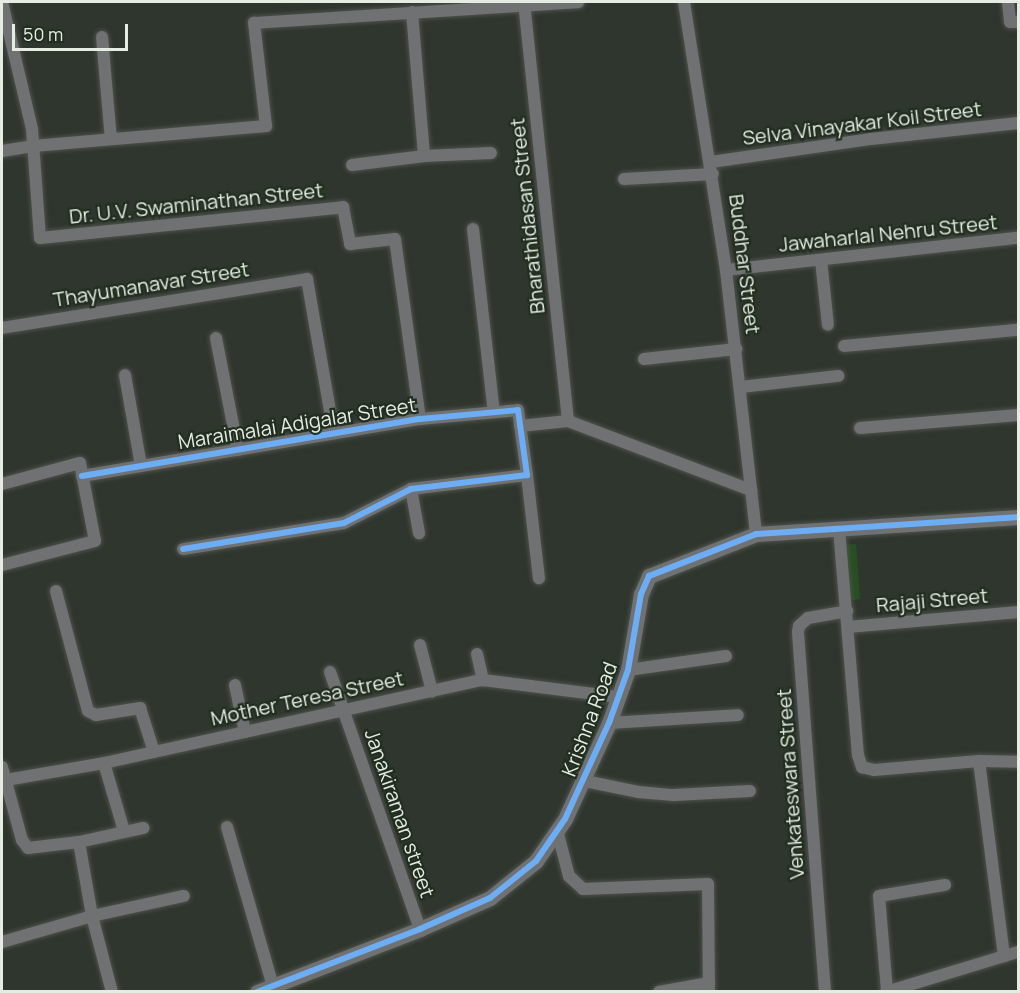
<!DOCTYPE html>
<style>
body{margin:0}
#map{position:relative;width:1020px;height:993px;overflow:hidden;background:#2f362e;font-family:Manrope,sans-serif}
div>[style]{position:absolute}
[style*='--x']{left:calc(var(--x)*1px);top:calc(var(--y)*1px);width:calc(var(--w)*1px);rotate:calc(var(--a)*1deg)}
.green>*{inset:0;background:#284f23}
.roads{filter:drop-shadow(0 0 2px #4d524c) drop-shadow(0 0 2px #4d524c)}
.minor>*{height:12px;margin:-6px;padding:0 6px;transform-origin:6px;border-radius:6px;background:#707172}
.tertiary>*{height:15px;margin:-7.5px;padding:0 7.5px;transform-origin:7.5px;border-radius:7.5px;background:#707172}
.cycleway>*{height:6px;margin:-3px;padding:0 3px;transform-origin:3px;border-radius:3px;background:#6dadf4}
span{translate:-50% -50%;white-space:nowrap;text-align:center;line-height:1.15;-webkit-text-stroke:4.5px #222e20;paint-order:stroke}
.street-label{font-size:20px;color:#e5ede3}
.frame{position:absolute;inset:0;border:3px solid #e5ede3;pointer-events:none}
.scale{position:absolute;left:12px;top:24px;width:116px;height:27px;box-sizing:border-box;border:3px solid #e5ede3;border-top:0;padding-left:8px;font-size:18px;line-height:21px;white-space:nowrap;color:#e5ede3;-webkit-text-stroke:4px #222e20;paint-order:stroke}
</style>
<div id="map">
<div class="green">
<div style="clip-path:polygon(856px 544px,860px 599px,847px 601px,842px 545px)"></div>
</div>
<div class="roads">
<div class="minor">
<div style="--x:2;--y:2;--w:130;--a:76.7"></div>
<div style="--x:32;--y:129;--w:109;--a:85.8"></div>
<div style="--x:40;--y:238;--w:305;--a:-5.8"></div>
<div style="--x:343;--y:207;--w:38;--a:79"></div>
<div style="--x:350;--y:244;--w:45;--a:-6.3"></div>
<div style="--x:395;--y:239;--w:182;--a:82.1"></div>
<div style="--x:524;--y:2;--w:421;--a:84"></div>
<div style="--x:684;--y:2;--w:271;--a:81.1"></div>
<div style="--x:726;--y:270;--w:266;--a:83.5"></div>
<div style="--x:1008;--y:2;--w:20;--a:84"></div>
<div style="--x:1010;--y:22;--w:8;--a:0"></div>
<div style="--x:412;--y:12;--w:144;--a:85.2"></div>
<div style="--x:102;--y:37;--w:102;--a:85"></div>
<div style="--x:2;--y:151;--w:31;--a:-9"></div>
<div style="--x:33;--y:146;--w:234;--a:-4.9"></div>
<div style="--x:266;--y:126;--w:104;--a:-96.6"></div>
<div style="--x:254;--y:23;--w:325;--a:-3.7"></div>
<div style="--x:711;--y:162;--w:162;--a:-8.2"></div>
<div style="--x:871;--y:139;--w:148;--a:-6.2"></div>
<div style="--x:352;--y:165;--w:73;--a:-7.1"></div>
<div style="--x:424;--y:156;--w:67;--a:-2.6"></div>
<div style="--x:624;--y:179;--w:89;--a:-3.2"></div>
<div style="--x:473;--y:229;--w:184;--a:83.5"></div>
<div style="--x:821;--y:260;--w:65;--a:83.9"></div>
<div style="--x:726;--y:270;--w:294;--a:-6.3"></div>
<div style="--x:2;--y:328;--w:309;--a:-9.1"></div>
<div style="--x:307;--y:279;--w:156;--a:80.1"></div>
<div style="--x:216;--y:338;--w:114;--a:78.9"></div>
<div style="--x:844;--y:346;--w:175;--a:-5.3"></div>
<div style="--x:644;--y:359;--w:93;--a:-6.2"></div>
<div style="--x:125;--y:375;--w:92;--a:80"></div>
<div style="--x:741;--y:387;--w:98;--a:-6.5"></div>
<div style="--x:520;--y:426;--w:48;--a:-5.9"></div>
<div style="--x:568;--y:421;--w:196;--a:20.7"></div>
<div style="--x:860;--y:428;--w:159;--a:-4.7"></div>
<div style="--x:527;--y:475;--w:104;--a:83.4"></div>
<div style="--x:82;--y:476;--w:343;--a:-9.6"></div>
<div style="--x:420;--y:419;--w:98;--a:-5.2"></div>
<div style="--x:518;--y:410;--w:66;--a:82.1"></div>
<div style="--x:527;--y:475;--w:117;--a:173.1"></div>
<div style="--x:411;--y:489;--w:75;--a:153.1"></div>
<div style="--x:344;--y:523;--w:163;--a:170.8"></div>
<div style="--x:2;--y:484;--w:81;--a:-15.1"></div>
<div style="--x:80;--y:463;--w:79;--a:79.1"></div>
<div style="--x:95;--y:541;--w:96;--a:165.5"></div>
<div style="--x:411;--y:489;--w:45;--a:79.7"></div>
<div style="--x:839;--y:529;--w:227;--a:85.2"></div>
<div style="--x:858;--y:755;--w:13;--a:72"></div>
<div style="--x:862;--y:767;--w:12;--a:14"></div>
<div style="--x:874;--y:770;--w:105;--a:-4.9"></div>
<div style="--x:979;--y:761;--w:39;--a:1"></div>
<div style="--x:56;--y:591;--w:124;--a:75.1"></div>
<div style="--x:88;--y:711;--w:9;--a:27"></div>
<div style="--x:96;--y:715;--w:45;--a:-9"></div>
<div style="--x:140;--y:708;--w:46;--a:72.3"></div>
<div style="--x:848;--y:627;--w:171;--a:-5"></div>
<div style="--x:420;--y:645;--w:48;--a:75.4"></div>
<div style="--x:477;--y:654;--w:27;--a:77"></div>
<div style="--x:628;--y:670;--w:99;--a:-8.1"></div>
<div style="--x:330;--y:672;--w:272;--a:70.7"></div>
<div style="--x:235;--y:685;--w:48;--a:78"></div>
<div style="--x:609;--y:723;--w:129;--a:-3.5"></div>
<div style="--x:979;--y:761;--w:197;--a:82.7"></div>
<div style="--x:104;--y:763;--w:71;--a:73.6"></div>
<div style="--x:2;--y:767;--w:76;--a:74.7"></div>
<div style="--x:22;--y:840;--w:10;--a:53"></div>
<div style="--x:28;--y:848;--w:51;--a:-6.7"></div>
<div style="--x:79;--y:842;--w:66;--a:-12.3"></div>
<div style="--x:6;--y:780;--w:99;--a:-9.8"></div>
<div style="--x:104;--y:763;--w:388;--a:-12.4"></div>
<div style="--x:483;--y:680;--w:135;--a:7.2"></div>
<div style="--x:585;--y:781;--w:54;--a:11.7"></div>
<div style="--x:638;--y:792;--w:36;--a:5"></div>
<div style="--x:674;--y:795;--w:76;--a:-3"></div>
<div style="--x:227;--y:827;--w:166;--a:73.9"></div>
<div style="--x:557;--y:830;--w:48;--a:75.4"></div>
<div style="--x:569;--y:876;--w:19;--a:43"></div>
<div style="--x:583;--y:889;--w:125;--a:-2.3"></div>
<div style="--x:708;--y:884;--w:108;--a:89.5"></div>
<div style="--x:79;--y:842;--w:75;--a:80"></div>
<div style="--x:92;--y:916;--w:94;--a:-12.3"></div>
<div style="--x:2;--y:942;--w:94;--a:-16.1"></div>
<div style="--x:92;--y:916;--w:79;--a:75.3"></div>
<div style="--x:887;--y:991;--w:95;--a:-94.8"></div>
<div style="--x:879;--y:896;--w:67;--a:-9.5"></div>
<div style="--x:659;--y:992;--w:51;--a:-10.2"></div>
<div style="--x:825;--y:992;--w:361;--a:-94.3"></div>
<div style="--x:798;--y:632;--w:6;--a:-81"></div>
<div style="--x:799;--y:626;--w:12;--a:-42"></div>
<div style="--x:808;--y:618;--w:40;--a:-10"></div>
<div style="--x:886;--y:992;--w:138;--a:-16.9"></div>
</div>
<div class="tertiary">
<div style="--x:257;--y:992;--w:175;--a:-21.1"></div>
<div style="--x:420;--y:929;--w:77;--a:-23.9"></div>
<div style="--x:490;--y:898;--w:59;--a:-38.8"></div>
<div style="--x:536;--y:861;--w:51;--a:-55.4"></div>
<div style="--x:565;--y:819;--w:106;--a:-65.4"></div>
<div style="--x:609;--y:723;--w:56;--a:-70.3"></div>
<div style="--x:628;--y:670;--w:77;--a:-80.3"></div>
<div style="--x:641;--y:594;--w:20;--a:-66"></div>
<div style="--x:649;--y:576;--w:115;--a:-21.4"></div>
<div style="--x:756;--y:534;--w:263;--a:-3.7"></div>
</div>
</div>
<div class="cycleway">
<div style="--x:82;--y:476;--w:343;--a:-9.6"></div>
<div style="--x:420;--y:419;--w:98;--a:-5.2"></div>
<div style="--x:518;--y:410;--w:66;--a:82.1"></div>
<div style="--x:527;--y:475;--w:117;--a:173.1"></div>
<div style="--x:411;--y:489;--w:75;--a:153.1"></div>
<div style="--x:344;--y:523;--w:163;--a:170.8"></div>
<div style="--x:257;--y:992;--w:175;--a:-21.1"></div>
<div style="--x:420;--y:929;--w:77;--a:-23.9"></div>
<div style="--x:490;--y:898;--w:59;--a:-38.8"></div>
<div style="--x:536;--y:861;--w:51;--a:-55.4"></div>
<div style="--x:565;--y:819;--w:106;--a:-65.4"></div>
<div style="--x:609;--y:723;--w:56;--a:-70.3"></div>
<div style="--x:628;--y:670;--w:77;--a:-80.3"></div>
<div style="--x:641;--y:594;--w:20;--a:-66"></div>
<div style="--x:649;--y:576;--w:115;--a:-21.4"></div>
<div style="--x:756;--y:534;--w:263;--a:-3.7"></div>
</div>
<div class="street-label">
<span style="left:862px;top:123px;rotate:-7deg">Selva Vinayakar Koil Street</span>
<span style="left:196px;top:203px;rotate:-6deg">Dr. U.V. Swaminathan Street</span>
<span style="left:527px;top:216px;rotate:-96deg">Bharathidasan Street</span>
<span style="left:888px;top:233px;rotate:-6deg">Jawaharlal Nehru Street</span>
<span style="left:745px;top:264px;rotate:83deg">Buddhar Street</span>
<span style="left:151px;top:284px;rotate:-9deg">Thayumanavar Street</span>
<span style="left:297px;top:423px;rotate:-9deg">Maraimalai Adigalar Street</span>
<span style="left:932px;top:600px;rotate:-5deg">Rajaji Street</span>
<span style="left:307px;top:698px;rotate:-12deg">Mother Teresa Street</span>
<span style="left:589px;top:719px;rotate:-69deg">Krishna Road</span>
<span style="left:790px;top:784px;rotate:-94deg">Venkateswara Street</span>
<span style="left:400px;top:813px;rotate:71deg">Janakiraman street</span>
</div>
<div class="frame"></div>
<div class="scale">50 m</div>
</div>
